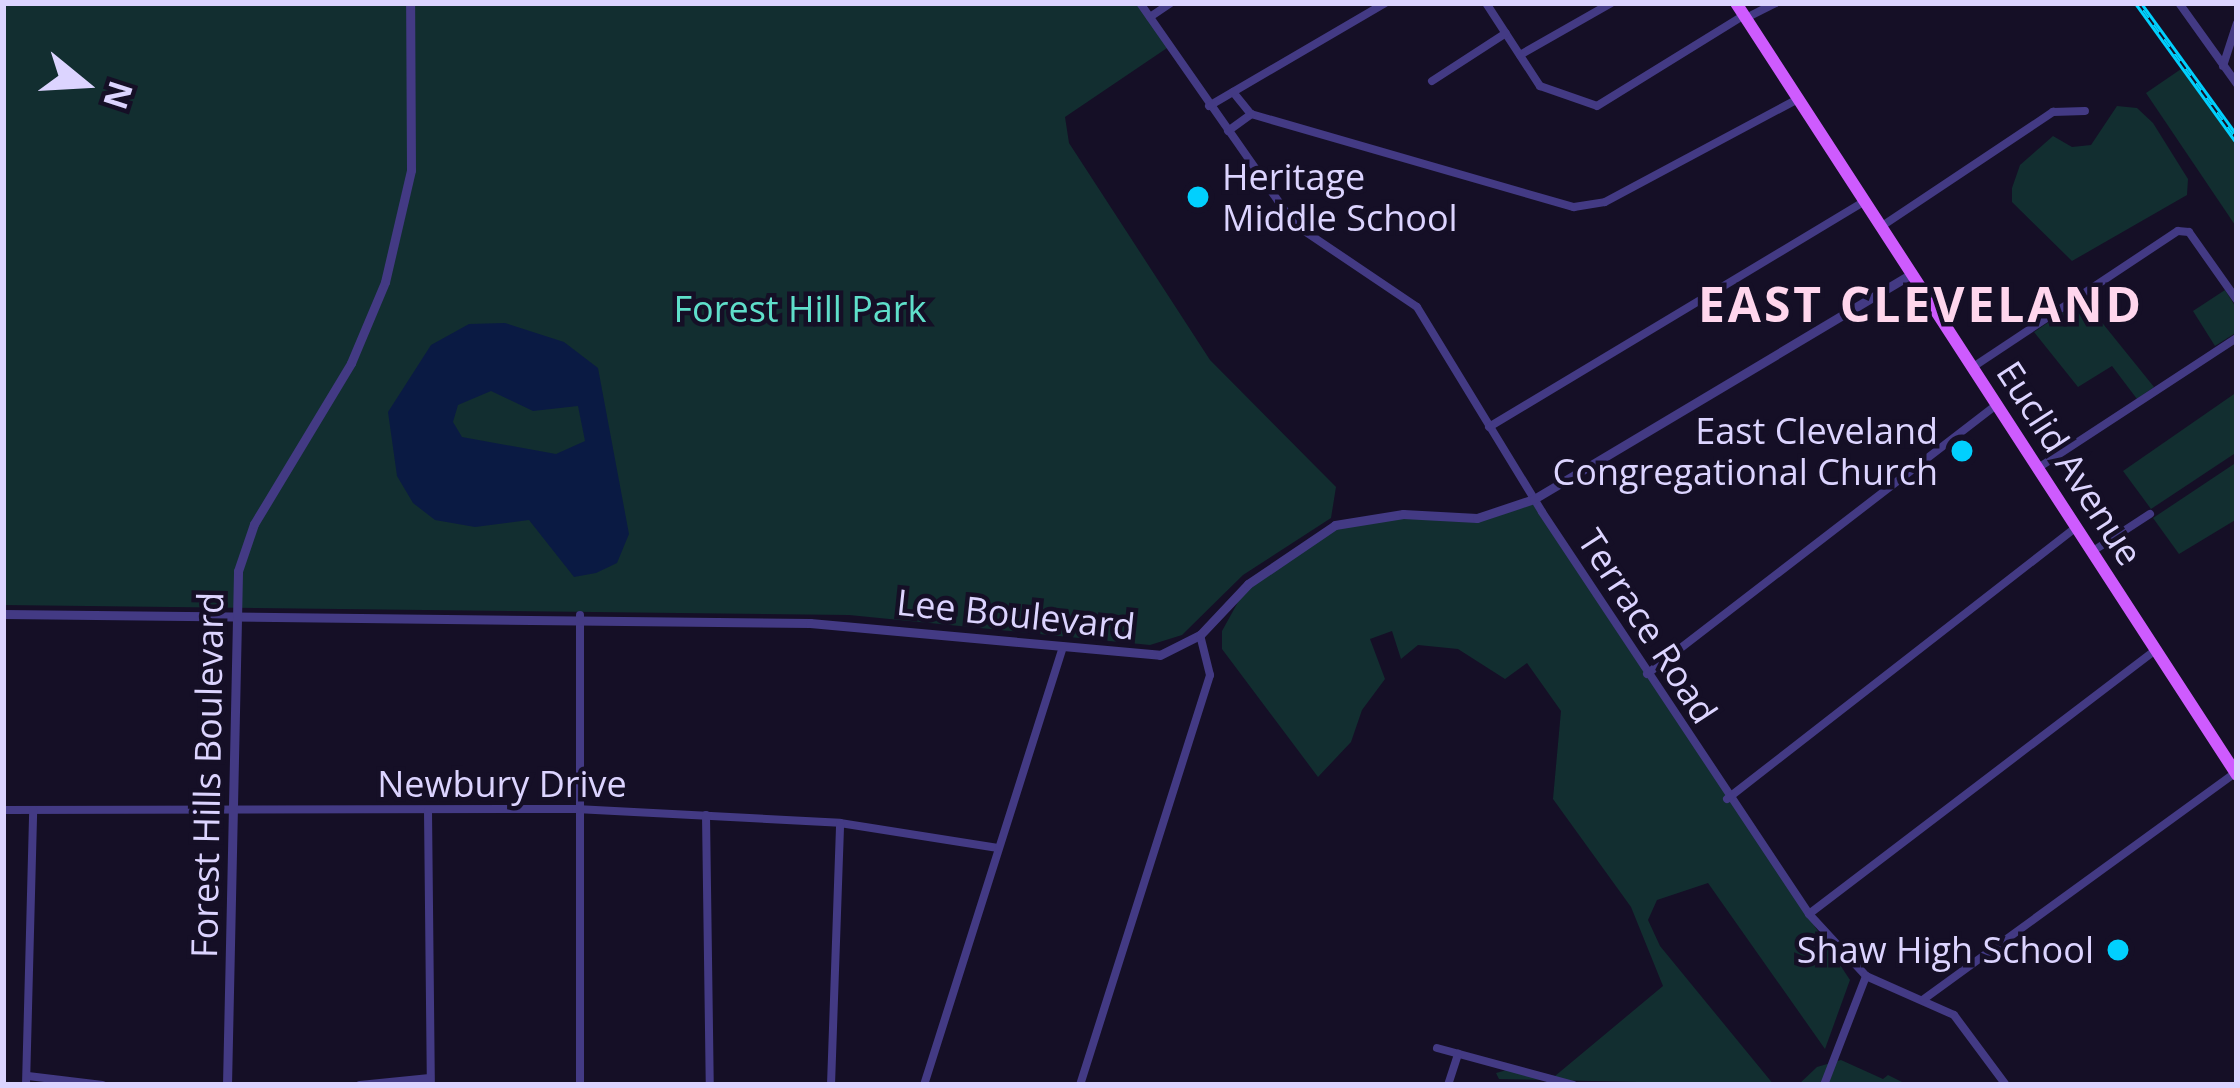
<!DOCTYPE html>
<style>
body{margin:0}
#map{position:relative;width:2240px;height:1088px;overflow:hidden;background:#150f26;font-family:"Open Sans",sans-serif}
div>[style]{position:absolute}
[style*='--x']{left:calc(var(--x)*1px);top:calc(var(--y)*1px);width:calc(var(--w)*1px);rotate:calc(var(--a)*1deg)}
.green>*{inset:0;background:#122e30}
.water>*{inset:0;background:#0a1a43}
.minor>*{height:8px;margin:-4px;padding:0 4px;transform-origin:4px;border-radius:4px;background:#433a84}
.tertiary>*{height:9px;margin:-4.5px;padding:0 4.5px;transform-origin:4.5px;border-radius:4.5px;background:#433a84}
.primary>*{height:12px;margin:-6px;padding:0 6px;transform-origin:6px;border-radius:6px;background:#ce5bfe}
.rail>*{height:8px;margin-top:-4px;transform-origin:0;background:repeating-linear-gradient(90deg,#150f26 0 9px,#01d0fe 0 18px);box-sizing:border-box;border-block:3px solid #01d0fe}
.dots>*{width:33px;height:33px;translate:-50% -50%;box-sizing:border-box;border:6px solid #150f26;border-radius:50%}
span{translate:-50% -50%;white-space:nowrap;text-align:center;line-height:1.15;-webkit-text-stroke:9px #150f26;paint-order:stroke}
.poi-label{font-size:36px;color:#dcd4ff}
.left{translate:0 -50%;text-align:left}
.right{translate:-100% -50%;text-align:right}
.park-label{font-size:36px;color:#5fdfca}
.street-label{font-size:36px;color:#dcd4ff}
.district-label{font-size:48px;color:#ffd6ed;font-weight:700;letter-spacing:3px}
.frame{position:absolute;inset:0;border:6px solid #dcd4ff;pointer-events:none}
.north{position:absolute;left:24px;top:24px;width:120px;height:120px;-webkit-text-stroke:9px #150f26;paint-order:stroke;rotate:108deg;font-size:33px;font-weight:700;line-height:48px;text-align:center;color:#dcd4ff}
.north::after{content:'';display:block;margin:auto;width:42px;height:54px;background:#dcd4ff;clip-path:polygon(50% 0,100% 100%,50% 72%,0 100%)}
</style>
<div id="map">
<div class="green">
<div style="clip-path:polygon(3px 3px,1140px 3px,1170px 46px,1065px 117px,1069px 143px,1210px 360px,1336px 487px,1331px 518px,1243px 575px,1182px 635px,1150px 645px,849px 615px,3px 605px)"></div>
<div style="clip-path:polygon(2184px 67px,2237px 140px,2237px 228px,2146px 93px)"></div>
<div style="clip-path:polygon(2117px 106px,2137px 108px,2153px 123px,2188px 179px,2187px 195px,2072px 261px,2012px 202px,2012px 188px,2020px 165px,2053px 136px,2072px 147px,2091px 145px)"></div>
<div style="clip-path:polygon(2225px 290px,2237px 309px,2237px 332px,2215px 346px,2193px 311px)"></div>
<div style="clip-path:polygon(2083px 299px,2154px 387px,2137px 399px,2112px 366px,2078px 387px,2034px 332px)"></div>
<div style="clip-path:polygon(2237px 392px,2237px 452px,2151px 509px,2123px 471px)"></div>
<div style="clip-path:polygon(2237px 462px,2237px 519px,2179px 554px,2153px 518px)"></div>
<div style="clip-path:polygon(1534px 499px,1850px 980px,1825px 1049px,1708px 883px,1657px 900px,1648px 920px,1660px 946px,1774px 1085px,1499px 1079px,1496px 1073px,1514px 1068px,1555px 1076px,1663px 986px,1631px 907px,1553px 799px,1561px 711px,1527px 663px,1505px 679px,1458px 649px,1418px 645px,1401px 659px,1392px 631px,1370px 639px,1385px 679px,1362px 710px,1351px 742px,1318px 777px,1222px 649px,1222px 631px,1248px 584px,1315px 535px,1373px 515px,1458px 519px)"></div>
<div style="clip-path:polygon(1841px 1060px,1883px 1079px,1888px 1075px,1908px 1085px,1798px 1085px,1817px 1067px)"></div>
</div>
<div class="water">
<div style="clip-path:polygon(evenodd,505px 323px,564px 342px,598px 368px,629px 534px,617px 563px,596px 573px,574px 577px,529px 520px,475px 527px,435px 520px,413px 503px,397px 476px,388px 412px,431px 345px,469px 324px,505px 323px,491px 391px,533px 411px,578px 406px,585px 441px,556px 454px,462px 437px,453px 422px,458px 405px,491px 391px)"></div>
</div>
<div class="minor">
<div style="--x:1140;--y:3;--w:269;--a:55.1"></div>
<div style="--x:1294;--y:224;--w:148;--a:34"></div>
<div style="--x:1417;--y:307;--w:240;--a:58.6"></div>
<div style="--x:1542;--y:512;--w:483;--a:56.4"></div>
<div style="--x:1809;--y:914;--w:84;--a:47.4"></div>
<div style="--x:1866;--y:976;--w:96;--a:23.9"></div>
<div style="--x:1954;--y:1015;--w:87;--a:53.4"></div>
<div style="--x:1486;--y:3;--w:99;--a:57"></div>
<div style="--x:1540;--y:86;--w:60;--a:19.3"></div>
<div style="--x:1597;--y:106;--w:172;--a:-31.7"></div>
<div style="--x:2179;--y:3;--w:100;--a:54.4"></div>
<div style="--x:1150;--y:17;--w:25;--a:-34"></div>
<div style="--x:1746;--y:18;--w:34;--a:-27"></div>
<div style="--x:1520;--y:55;--w:105;--a:-29.7"></div>
<div style="--x:2223;--y:66;--w:45;--a:-72"></div>
<div style="--x:1432;--y:81;--w:88;--a:-33"></div>
<div style="--x:1233;--y:92;--w:28;--a:51"></div>
<div style="--x:1251;--y:114;--w:336;--a:16.1"></div>
<div style="--x:1574;--y:207;--w:31;--a:-9"></div>
<div style="--x:1605;--y:202;--w:219;--a:-28.1"></div>
<div style="--x:1209;--y:106;--w:204;--a:-30.3"></div>
<div style="--x:1228;--y:131;--w:29;--a:-36"></div>
<div style="--x:1882;--y:226;--w:206;--a:-33.7"></div>
<div style="--x:2053;--y:112;--w:32;--a:-2"></div>
<div style="--x:1973;--y:367;--w:246;--a:-33.6"></div>
<div style="--x:2178;--y:231;--w:11;--a:5"></div>
<div style="--x:2189;--y:232;--w:83;--a:54.8"></div>
<div style="--x:1489;--y:427;--w:437;--a:-31"></div>
<div style="--x:2038;--y:468;--w:238;--a:-33.2"></div>
<div style="--x:2093;--y:551;--w:68;--a:-33"></div>
<div style="--x:1647;--y:674;--w:441;--a:-37.6"></div>
<div style="--x:1727;--y:799;--w:441;--a:-37.9"></div>
<div style="--x:3;--y:810;--w:573;--a:-0.1"></div>
<div style="--x:576;--y:809;--w:264;--a:3"></div>
<div style="--x:840;--y:823;--w:160;--a:9"></div>
<div style="--x:428;--y:811;--w:274;--a:89.4"></div>
<div style="--x:706;--y:815;--w:270;--a:89.2"></div>
<div style="--x:1809;--y:914;--w:435;--a:-37.3"></div>
<div style="--x:1924;--y:999;--w:387;--a:-36"></div>
<div style="--x:1437;--y:1048;--w:141;--a:15.2"></div>
<div style="--x:28;--y:1076;--w:75;--a:6.9"></div>
<div style="--x:26;--y:1085;--w:275;--a:-88.5"></div>
<div style="--x:360;--y:1085;--w:70;--a:-5.7"></div>
<div style="--x:580;--y:1085;--w:470;--a:-90"></div>
<div style="--x:831;--y:1085;--w:262;--a:-88"></div>
<div style="--x:924;--y:1085;--w:460;--a:-72.4"></div>
<div style="--x:1080;--y:1085;--w:430;--a:-72.4"></div>
<div style="--x:1210;--y:675;--w:41;--a:-104"></div>
<div style="--x:1448;--y:1085;--w:33;--a:-72"></div>
<div style="--x:1824;--y:1085;--w:117;--a:-68.9"></div>
</div>
<div class="tertiary">
<div style="--x:3;--y:614;--w:807;--a:0.64"></div>
<div style="--x:810;--y:623;--w:351;--a:5.2"></div>
<div style="--x:1160;--y:655;--w:45;--a:-26.6"></div>
<div style="--x:1200;--y:635;--w:70;--a:-46.7"></div>
<div style="--x:1248;--y:584;--w:105;--a:-34.1"></div>
<div style="--x:1335;--y:525;--w:69;--a:-9.2"></div>
<div style="--x:1403;--y:514;--w:74;--a:3.1"></div>
<div style="--x:1477;--y:518;--w:60;--a:-18.4"></div>
<div style="--x:1534;--y:499;--w:439;--a:-30.8"></div>
<div style="--x:227;--y:1085;--w:514;--a:-88.77"></div>
<div style="--x:238;--y:571;--w:50;--a:-71.2"></div>
<div style="--x:254;--y:524;--w:188;--a:-58.9"></div>
<div style="--x:351;--y:363;--w:88;--a:-67.2"></div>
<div style="--x:385;--y:282;--w:115;--a:-76.9"></div>
<div style="--x:411;--y:170;--w:167;--a:-90.3"></div>
</div>
<div class="primary">
<div style="--x:1736;--y:3;--w:920;--a:57.02"></div>
</div>
<div class="rail">
<div style="--x:2138;--y:3;--w:169;--a:54.1"></div>
</div>
<div class="dots">
<div style="left:1198px;top:197px;background:#01d0fe"></div>
<div style="left:1962px;top:451px;background:#01d0fe"></div>
<div style="left:2118px;top:950px;background:#01d0fe"></div>
</div>
<div class="poi-label">
<span class="left" style="left:1222px;top:197px">Heritage<br>Middle School</span>
<span class="right" style="left:1938px;top:451px">East Cleveland<br>Congregational Church</span>
<span class="right" style="left:2094px;top:950px">Shaw High School</span>
</div>
<div class="park-label">
<span style="left:800px;top:309px">Forest Hill Park</span>
</div>
<div class="street-label">
<span style="left:2070px;top:463px;rotate:57deg">Euclid Avenue</span>
<span style="left:1016px;top:614px;rotate:6deg">Lee Boulevard</span>
<span style="left:1648px;top:626px;rotate:57deg">Terrace Road</span>
<span style="left:207px;top:775px;rotate:-89deg">Forest Hills Boulevard</span>
<span style="left:502px;top:784px">Newbury Drive</span>
</div>
<div class="district-label">
<span style="left:1921px;top:304px">EAST CLEVELAND</span>
</div>
<div class="frame"></div>
<div class="north">N</div>
</div>
